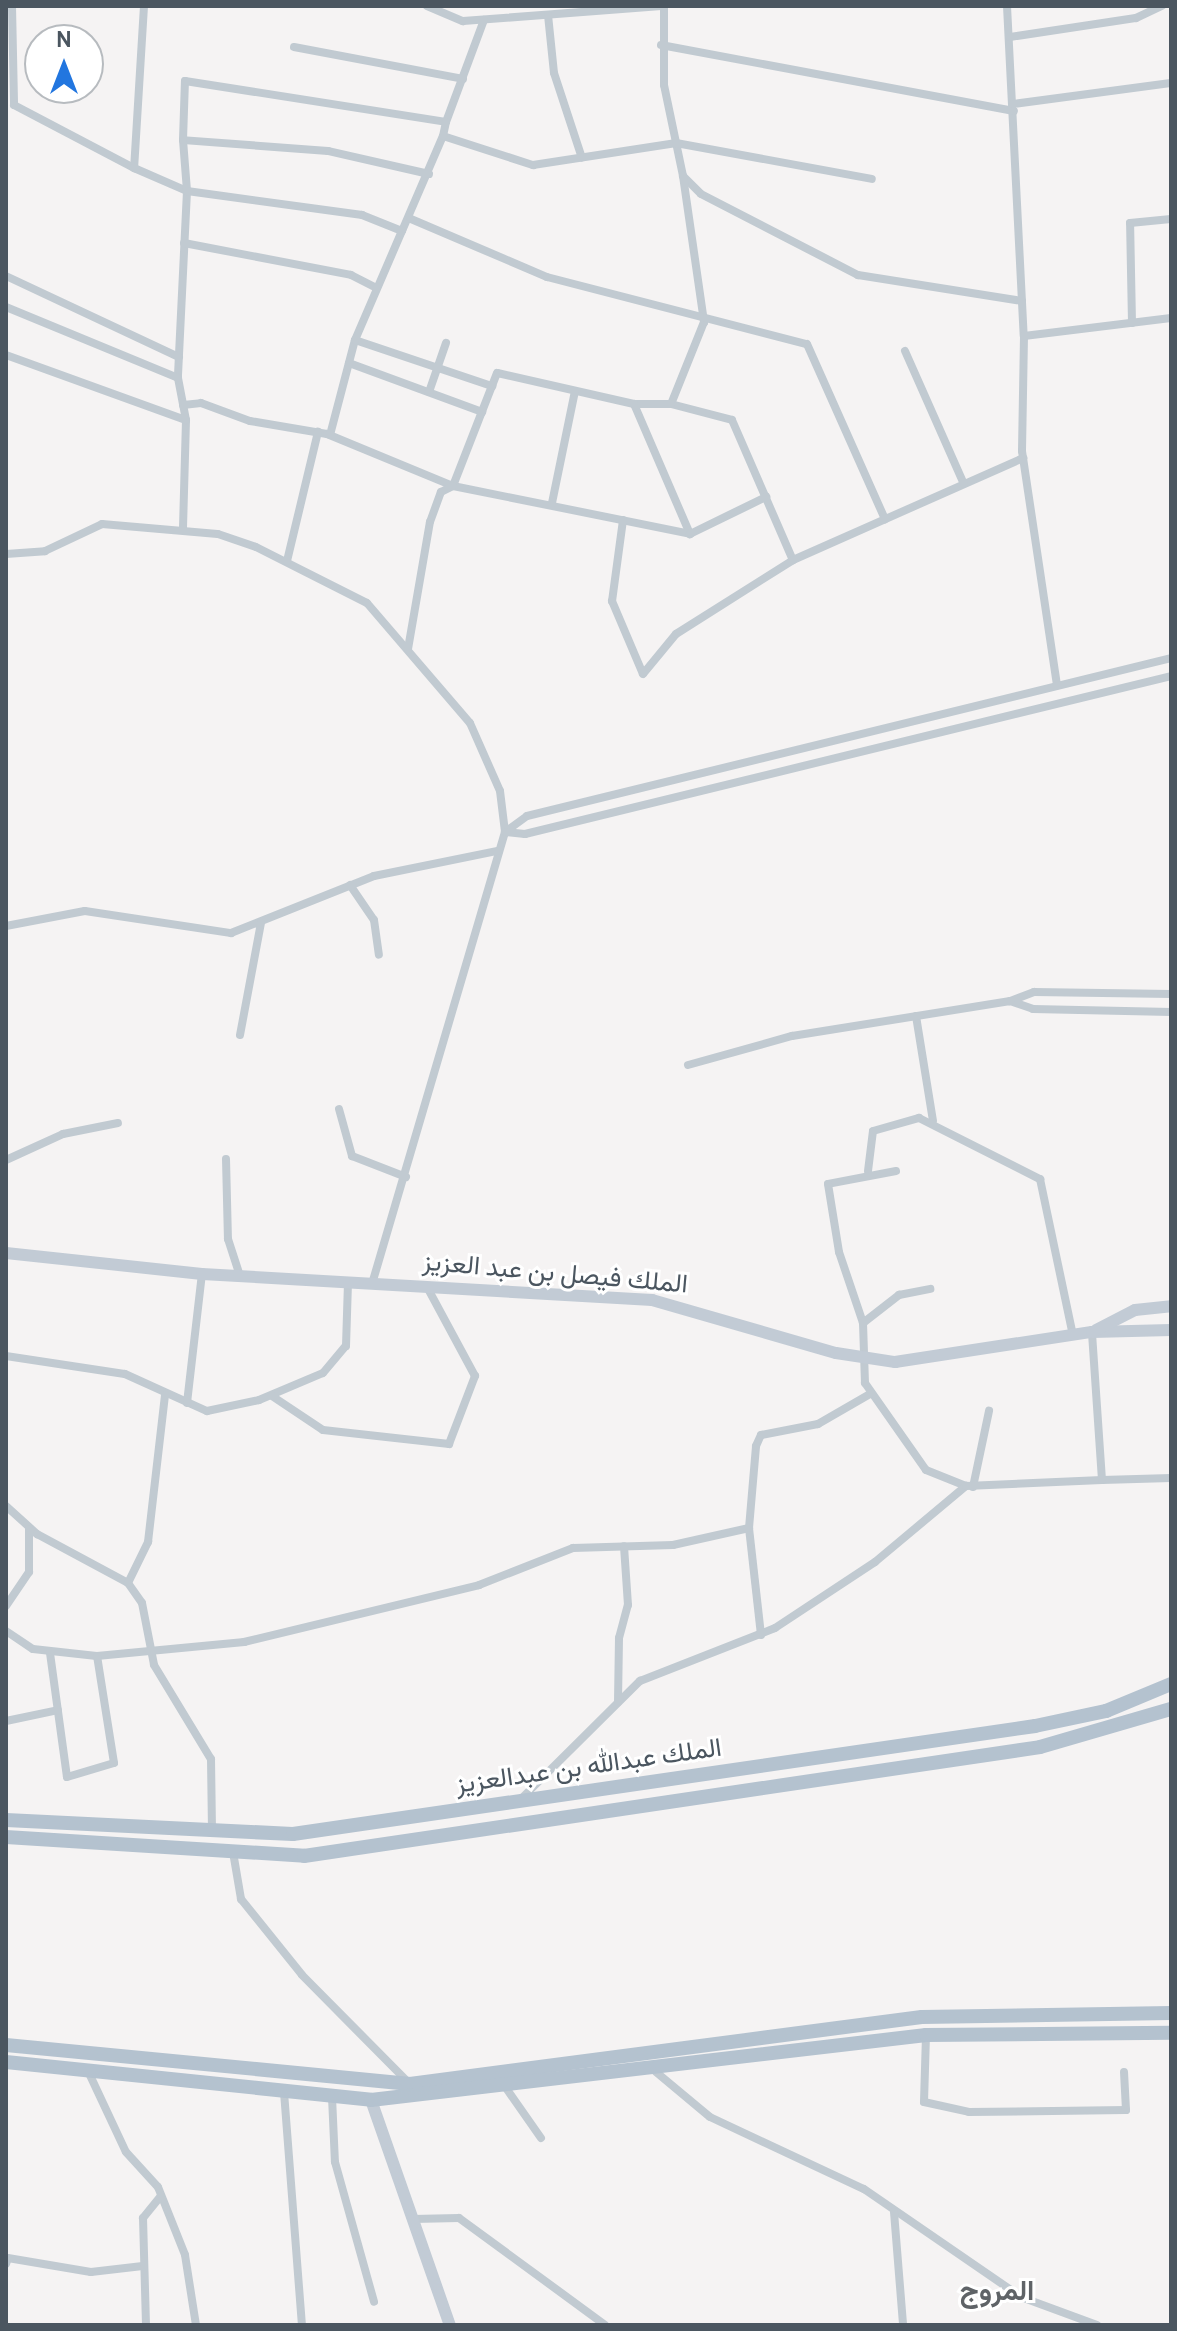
<!DOCTYPE html>
<meta charset="utf-8">
<style>
body{margin:0}
#map{position:relative;width:1177px;height:2331px;overflow:hidden;background:#f5f3f3;font-family:Overpass,Vazirmatn,sans-serif}
div>[style]{position:absolute}
[style*='--x']{left:calc(var(--x)*1px);top:calc(var(--y)*1px);width:calc(var(--w)*1px);rotate:calc(var(--a)*1deg)}
.street>*{height:8px;margin:-4px;padding:0 4px;transform-origin:4px;border-radius:4px;background:#c1cad1}
.secondary>*{height:12px;margin:-6px;padding:0 6px;transform-origin:6px;border-radius:6px;background:#c2cbd5}
.primary>*{height:14px;margin:-7px;padding:0 7px;transform-origin:7px;border-radius:7px;background:#b4c2cf}
span{translate:-50% -50%;white-space:nowrap;text-align:center;line-height:1.15;-webkit-text-stroke:6px #fff;paint-order:stroke}
.street-label{font-size:26px;color:#4b5660}
.neighbourhood-label{font-size:28px;color:#5f6367;font-weight:700}
.frame{position:absolute;inset:0;border:8px solid #4b5660;pointer-events:none}
.north{position:absolute;left:24px;top:24px;width:80px;height:80px;box-sizing:border-box;background:#fff;border:2px solid #b7bbbf;border-radius:50%;rotate:0deg;font-size:22px;font-weight:700;line-height:32px;text-align:center;color:#4b5660}
.north::after{content:'';display:block;margin:auto;width:28px;height:36px;background:#2276df;clip-path:polygon(50% 0,100% 100%,50% 72%,0 100%)}
</style>
<div id="map">
<div class="street">
<div style="--x:12;--y:6;--w:99;--a:88.8"></div>
<div style="--x:14;--y:105;--w:136;--a:27.7"></div>
<div style="--x:144;--y:6;--w:162;--a:93.5"></div>
<div style="--x:134;--y:168;--w:58;--a:23.5"></div>
<div style="--x:187;--y:191;--w:187;--a:92.8"></div>
<div style="--x:178;--y:378;--w:43;--a:79.2"></div>
<div style="--x:186;--y:420;--w:110;--a:91.6"></div>
<div style="--x:427;--y:6;--w:39;--a:23"></div>
<div style="--x:463;--y:21;--w:202;--a:-4.3"></div>
<div style="--x:664;--y:6;--w:79;--a:90"></div>
<div style="--x:664;--y:85;--w:93;--a:78.2"></div>
<div style="--x:683;--y:176;--w:25;--a:45"></div>
<div style="--x:701;--y:194;--w:177;--a:27.3"></div>
<div style="--x:858;--y:275;--w:166;--a:9"></div>
<div style="--x:1007;--y:6;--w:330;--a:87.1"></div>
<div style="--x:1024;--y:336;--w:115;--a:91"></div>
<div style="--x:1022;--y:451;--w:237;--a:81.5"></div>
<div style="--x:548;--y:15;--w:58;--a:84.1"></div>
<div style="--x:554;--y:73;--w:89;--a:71.8"></div>
<div style="--x:1010;--y:37;--w:127;--a:-8.6"></div>
<div style="--x:1136;--y:18;--w:29;--a:-25"></div>
<div style="--x:661;--y:45;--w:359;--a:10.6"></div>
<div style="--x:294;--y:47;--w:172;--a:10.7"></div>
<div style="--x:1013;--y:104;--w:159;--a:-7.6"></div>
<div style="--x:446;--y:122;--w:109;--a:-69.6"></div>
<div style="--x:183;--y:140;--w:51;--a:85.5"></div>
<div style="--x:187;--y:191;--w:177;--a:7.8"></div>
<div style="--x:362;--y:215;--w:43;--a:21.8"></div>
<div style="--x:402;--y:231;--w:103;--a:-66.7"></div>
<div style="--x:443;--y:136;--w:95;--a:17.9"></div>
<div style="--x:533;--y:165;--w:145;--a:-8.7"></div>
<div style="--x:676;--y:143;--w:199;--a:10.4"></div>
<div style="--x:429;--y:174;--w:104;--a:-167.2"></div>
<div style="--x:328;--y:151;--w:145;--a:-175.7"></div>
<div style="--x:183;--y:140;--w:59;--a:-88.1"></div>
<div style="--x:185;--y:81;--w:264;--a:8.9"></div>
<div style="--x:446;--y:122;--w:14;--a:102"></div>
<div style="--x:683;--y:176;--w:148;--a:81.8"></div>
<div style="--x:704;--y:322;--w:88;--a:111.9"></div>
<div style="--x:671;--y:404;--w:63;--a:14.7"></div>
<div style="--x:732;--y:420;--w:153;--a:66.5"></div>
<div style="--x:793;--y:560;--w:252;--a:-23.9"></div>
<div style="--x:411;--y:219;--w:148;--a:23.1"></div>
<div style="--x:547;--y:277;--w:268;--a:14.5"></div>
<div style="--x:807;--y:344;--w:192;--a:66"></div>
<div style="--x:184;--y:243;--w:170;--a:10.8"></div>
<div style="--x:351;--y:275;--w:27;--a:27"></div>
<div style="--x:6;--y:276;--w:191;--a:25.1"></div>
<div style="--x:6;--y:307;--w:186;--a:22.4"></div>
<div style="--x:1132;--y:323;--w:100;--a:-91.1"></div>
<div style="--x:1130;--y:223;--w:41;--a:-5.6"></div>
<div style="--x:1024;--y:336;--w:148;--a:-7"></div>
<div style="--x:355;--y:340;--w:145;--a:18.6"></div>
<div style="--x:905;--y:351;--w:145;--a:66.1"></div>
<div style="--x:6;--y:355;--w:191;--a:19.9"></div>
<div style="--x:349;--y:363;--w:142;--a:20.2"></div>
<div style="--x:429;--y:392;--w:52;--a:-70.9"></div>
<div style="--x:634;--y:404;--w:142;--a:66.7"></div>
<div style="--x:671;--y:404;--w:37;--a:180"></div>
<div style="--x:634;--y:404;--w:140;--a:-167.2"></div>
<div style="--x:497;--y:373;--w:121;--a:111.3"></div>
<div style="--x:453;--y:486;--w:242;--a:11.4"></div>
<div style="--x:690;--y:534;--w:85;--a:-26"></div>
<div style="--x:183;--y:405;--w:18;--a:-6"></div>
<div style="--x:201;--y:403;--w:52;--a:20.2"></div>
<div style="--x:250;--y:421;--w:78;--a:9.6"></div>
<div style="--x:327;--y:434;--w:136;--a:22.4"></div>
<div style="--x:330;--y:435;--w:98;--a:-75.3"></div>
<div style="--x:355;--y:340;--w:119;--a:-66.7"></div>
<div style="--x:552;--y:503;--w:114;--a:-78.4"></div>
<div style="--x:623;--y:520;--w:82;--a:97.7"></div>
<div style="--x:612;--y:601;--w:79;--a:67"></div>
<div style="--x:643;--y:674;--w:52;--a:-50.5"></div>
<div style="--x:676;--y:634;--w:138;--a:-32.3"></div>
<div style="--x:6;--y:554;--w:39;--a:-4"></div>
<div style="--x:45;--y:551;--w:63;--a:-25.3"></div>
<div style="--x:102;--y:524;--w:116;--a:4.9"></div>
<div style="--x:218;--y:534;--w:40;--a:18.9"></div>
<div style="--x:256;--y:547;--w:124;--a:26.8"></div>
<div style="--x:367;--y:603;--w:158;--a:49.4"></div>
<div style="--x:470;--y:723;--w:74;--a:66.2"></div>
<div style="--x:500;--y:791;--w:41;--a:83"></div>
<div style="--x:505;--y:832;--w:468;--a:106.4"></div>
<div style="--x:287;--y:561;--w:133;--a:-76.5"></div>
<div style="--x:408;--y:649;--w:129;--a:-80.2"></div>
<div style="--x:430;--y:522;--w:32;--a:-70"></div>
<div style="--x:441;--y:492;--w:13;--a:-27"></div>
<div style="--x:505;--y:832;--w:27;--a:-36"></div>
<div style="--x:527;--y:816;--w:663;--a:-13.78"></div>
<div style="--x:506;--y:832;--w:19;--a:6"></div>
<div style="--x:525;--y:834;--w:665;--a:-13.74"></div>
<div style="--x:350;--y:885;--w:42;--a:55.6"></div>
<div style="--x:374;--y:920;--w:35;--a:82"></div>
<div style="--x:6;--y:926;--w:80;--a:-10.8"></div>
<div style="--x:85;--y:911;--w:148;--a:8.6"></div>
<div style="--x:231;--y:933;--w:154;--a:-21.7"></div>
<div style="--x:374;--y:876;--w:126;--a:-11.5"></div>
<div style="--x:1171;--y:994;--w:137;--a:-179.2"></div>
<div style="--x:1034;--y:992;--w:26;--a:159"></div>
<div style="--x:1010;--y:1001;--w:24;--a:19"></div>
<div style="--x:1033;--y:1009;--w:138;--a:1.2"></div>
<div style="--x:916;--y:1016;--w:106;--a:80.8"></div>
<div style="--x:240;--y:1035;--w:114;--a:-79.4"></div>
<div style="--x:688;--y:1065;--w:108;--a:-15.6"></div>
<div style="--x:792;--y:1036;--w:221;--a:-9.1"></div>
<div style="--x:339;--y:1109;--w:49;--a:74.5"></div>
<div style="--x:352;--y:1156;--w:58;--a:21.3"></div>
<div style="--x:226;--y:1159;--w:80;--a:88.6"></div>
<div style="--x:228;--y:1239;--w:39;--a:72"></div>
<div style="--x:6;--y:1160;--w:63;--a:-24.5"></div>
<div style="--x:63;--y:1134;--w:56;--a:-11.3"></div>
<div style="--x:868;--y:1171;--w:40;--a:-82.9"></div>
<div style="--x:873;--y:1131;--w:48;--a:-15.8"></div>
<div style="--x:919;--y:1118;--w:136;--a:26.8"></div>
<div style="--x:1040;--y:1179;--w:159;--a:78.1"></div>
<div style="--x:896;--y:1171;--w:69;--a:169.2"></div>
<div style="--x:828;--y:1184;--w:69;--a:80.8"></div>
<div style="--x:839;--y:1252;--w:75;--a:71.3"></div>
<div style="--x:863;--y:1323;--w:60;--a:88.1"></div>
<div style="--x:865;--y:1383;--w:106;--a:55"></div>
<div style="--x:926;--y:1470;--w:43;--a:21.8"></div>
<div style="--x:863;--y:1323;--w:46;--a:-37.9"></div>
<div style="--x:899;--y:1295;--w:32;--a:-11"></div>
<div style="--x:6;--y:1356;--w:120;--a:8.6"></div>
<div style="--x:125;--y:1374;--w:90;--a:24.3"></div>
<div style="--x:207;--y:1411;--w:53;--a:-11.9"></div>
<div style="--x:259;--y:1400;--w:69;--a:-22.9"></div>
<div style="--x:323;--y:1373;--w:35;--a:-50"></div>
<div style="--x:346;--y:1346;--w:65;--a:-88.2"></div>
<div style="--x:272;--y:1396;--w:61;--a:33.7"></div>
<div style="--x:323;--y:1430;--w:127;--a:6.3"></div>
<div style="--x:449;--y:1444;--w:73;--a:-69.1"></div>
<div style="--x:475;--y:1376;--w:101;--a:-118.3"></div>
<div style="--x:187;--y:1403;--w:130;--a:-83.4"></div>
<div style="--x:1102;--y:1480;--w:69;--a:-1.7"></div>
<div style="--x:973;--y:1487;--w:78;--a:-78.1"></div>
<div style="--x:6;--y:1506;--w:42;--a:42.1"></div>
<div style="--x:37;--y:1534;--w:103;--a:28.3"></div>
<div style="--x:128;--y:1583;--w:24;--a:55"></div>
<div style="--x:142;--y:1603;--w:63;--a:79"></div>
<div style="--x:154;--y:1665;--w:110;--a:58.8"></div>
<div style="--x:211;--y:1759;--w:72;--a:89.2"></div>
<div style="--x:128;--y:1583;--w:46;--a:-64"></div>
<div style="--x:148;--y:1542;--w:148;--a:-83.4"></div>
<div style="--x:6;--y:1606;--w:41;--a:-55.9"></div>
<div style="--x:29;--y:1572;--w:43;--a:-90"></div>
<div style="--x:6;--y:1631;--w:32;--a:34"></div>
<div style="--x:33;--y:1649;--w:64;--a:6.2"></div>
<div style="--x:97;--y:1656;--w:148;--a:-5.4"></div>
<div style="--x:244;--y:1642;--w:242;--a:-13.6"></div>
<div style="--x:479;--y:1585;--w:101;--a:-21.5"></div>
<div style="--x:573;--y:1548;--w:100;--a:-1.7"></div>
<div style="--x:673;--y:1545;--w:78;--a:-12.6"></div>
<div style="--x:761;--y:1635;--w:108;--a:-96.4"></div>
<div style="--x:749;--y:1528;--w:82;--a:-85.1"></div>
<div style="--x:756;--y:1446;--w:12;--a:-66"></div>
<div style="--x:761;--y:1435;--w:58;--a:-10.9"></div>
<div style="--x:818;--y:1424;--w:60;--a:-30"></div>
<div style="--x:50;--y:1653;--w:125;--a:82.2"></div>
<div style="--x:67;--y:1777;--w:49;--a:-16.6"></div>
<div style="--x:114;--y:1763;--w:108;--a:-99"></div>
<div style="--x:618;--y:1702;--w:64;--a:-89.1"></div>
<div style="--x:619;--y:1638;--w:34;--a:-75"></div>
<div style="--x:628;--y:1605;--w:59;--a:-93.9"></div>
<div style="--x:6;--y:1721;--w:53;--a:-11.9"></div>
<div style="--x:521;--y:1799;--w:168;--a:-44.8"></div>
<div style="--x:640;--y:1681;--w:145;--a:-21.4"></div>
<div style="--x:775;--y:1628;--w:120;--a:-33.4"></div>
<div style="--x:875;--y:1562;--w:119;--a:-39.9"></div>
<div style="--x:966;--y:1486;--w:136;--a:-2.5"></div>
<div style="--x:1102;--y:1480;--w:148;--a:-93.9"></div>
<div style="--x:233;--y:1852;--w:48;--a:80.3"></div>
<div style="--x:241;--y:1899;--w:97;--a:51.2"></div>
<div style="--x:302;--y:1975;--w:152;--a:45.3"></div>
<div style="--x:926;--y:2035;--w:67;--a:91.7"></div>
<div style="--x:924;--y:2102;--w:46;--a:12.5"></div>
<div style="--x:969;--y:2112;--w:157;--a:-0.7"></div>
<div style="--x:1126;--y:2110;--w:38;--a:-93"></div>
<div style="--x:88;--y:2071;--w:89;--a:64.9"></div>
<div style="--x:126;--y:2152;--w:47;--a:47.6"></div>
<div style="--x:158;--y:2187;--w:73;--a:68.3"></div>
<div style="--x:185;--y:2255;--w:71;--a:81.1"></div>
<div style="--x:656;--y:2072;--w:70;--a:39.8"></div>
<div style="--x:710;--y:2117;--w:170;--a:25.1"></div>
<div style="--x:864;--y:2189;--w:191;--a:34.5"></div>
<div style="--x:1021;--y:2297;--w:81;--a:20.2"></div>
<div style="--x:506;--y:2088;--w:61;--a:55"></div>
<div style="--x:284;--y:2092;--w:234;--a:85.6"></div>
<div style="--x:332;--y:2097;--w:65;--a:87.4"></div>
<div style="--x:335;--y:2162;--w:145;--a:74.4"></div>
<div style="--x:894;--y:2212;--w:113;--a:85.4"></div>
<div style="--x:413;--y:2219;--w:46;--a:-1.2"></div>
<div style="--x:459;--y:2218;--w:181;--a:36.2"></div>
<div style="--x:6;--y:2264;--w:6;--a:-72"></div>
<div style="--x:8;--y:2258;--w:84;--a:9.6"></div>
<div style="--x:91;--y:2272;--w:52;--a:-6.6"></div>
<div style="--x:146;--y:2325;--w:107;--a:-91.6"></div>
<div style="--x:143;--y:2218;--w:28;--a:-51"></div>
</div>
<div class="secondary">
<div style="--x:6;--y:1253;--w:197;--a:6.1"></div>
<div style="--x:202;--y:1274;--w:451;--a:3.3"></div>
<div style="--x:652;--y:1300;--w:191;--a:16.1"></div>
<div style="--x:836;--y:1353;--w:60;--a:8.7"></div>
<div style="--x:895;--y:1362;--w:199;--a:-8.7"></div>
<div style="--x:1092;--y:1332;--w:79;--a:-1.5"></div>
<div style="--x:1096;--y:1330;--w:44;--a:-27.1"></div>
<div style="--x:1135;--y:1310;--w:36;--a:-6"></div>
<div style="--x:371;--y:2100;--w:238;--a:70.7"></div>
</div>
<div class="primary">
<div style="--x:6;--y:1820;--w:287;--a:2.8"></div>
<div style="--x:293;--y:1834;--w:750;--a:-8.28"></div>
<div style="--x:1035;--y:1726;--w:73;--a:-11.9"></div>
<div style="--x:1106;--y:1711;--w:70;--a:-22.6"></div>
<div style="--x:6;--y:1837;--w:299;--a:3.6"></div>
<div style="--x:304;--y:1856;--w:744;--a:-8.42"></div>
<div style="--x:1040;--y:1747;--w:136;--a:-16.2"></div>
<div style="--x:6;--y:2045;--w:406;--a:5.5"></div>
<div style="--x:410;--y:2084;--w:516;--a:-7.46"></div>
<div style="--x:922;--y:2017;--w:249;--a:-0.9"></div>
<div style="--x:6;--y:2062;--w:367;--a:5.9"></div>
<div style="--x:371;--y:2100;--w:559;--a:-6.68"></div>
<div style="--x:926;--y:2035;--w:245;--a:-0.5"></div>
</div>
<div class="street-label">
<span style="left:555px;top:1275px;rotate:5deg">الملك فيصل بن عبد العزيز</span>
<span style="left:589px;top:1768px;rotate:-8deg">الملك عبدالله بن عبدالعزيز</span>
</div>
<div class="neighbourhood-label">
<span style="left:997px;top:2293px">المروج</span>
</div>
<div class="frame"></div>
<div class="north">N</div>
</div>
